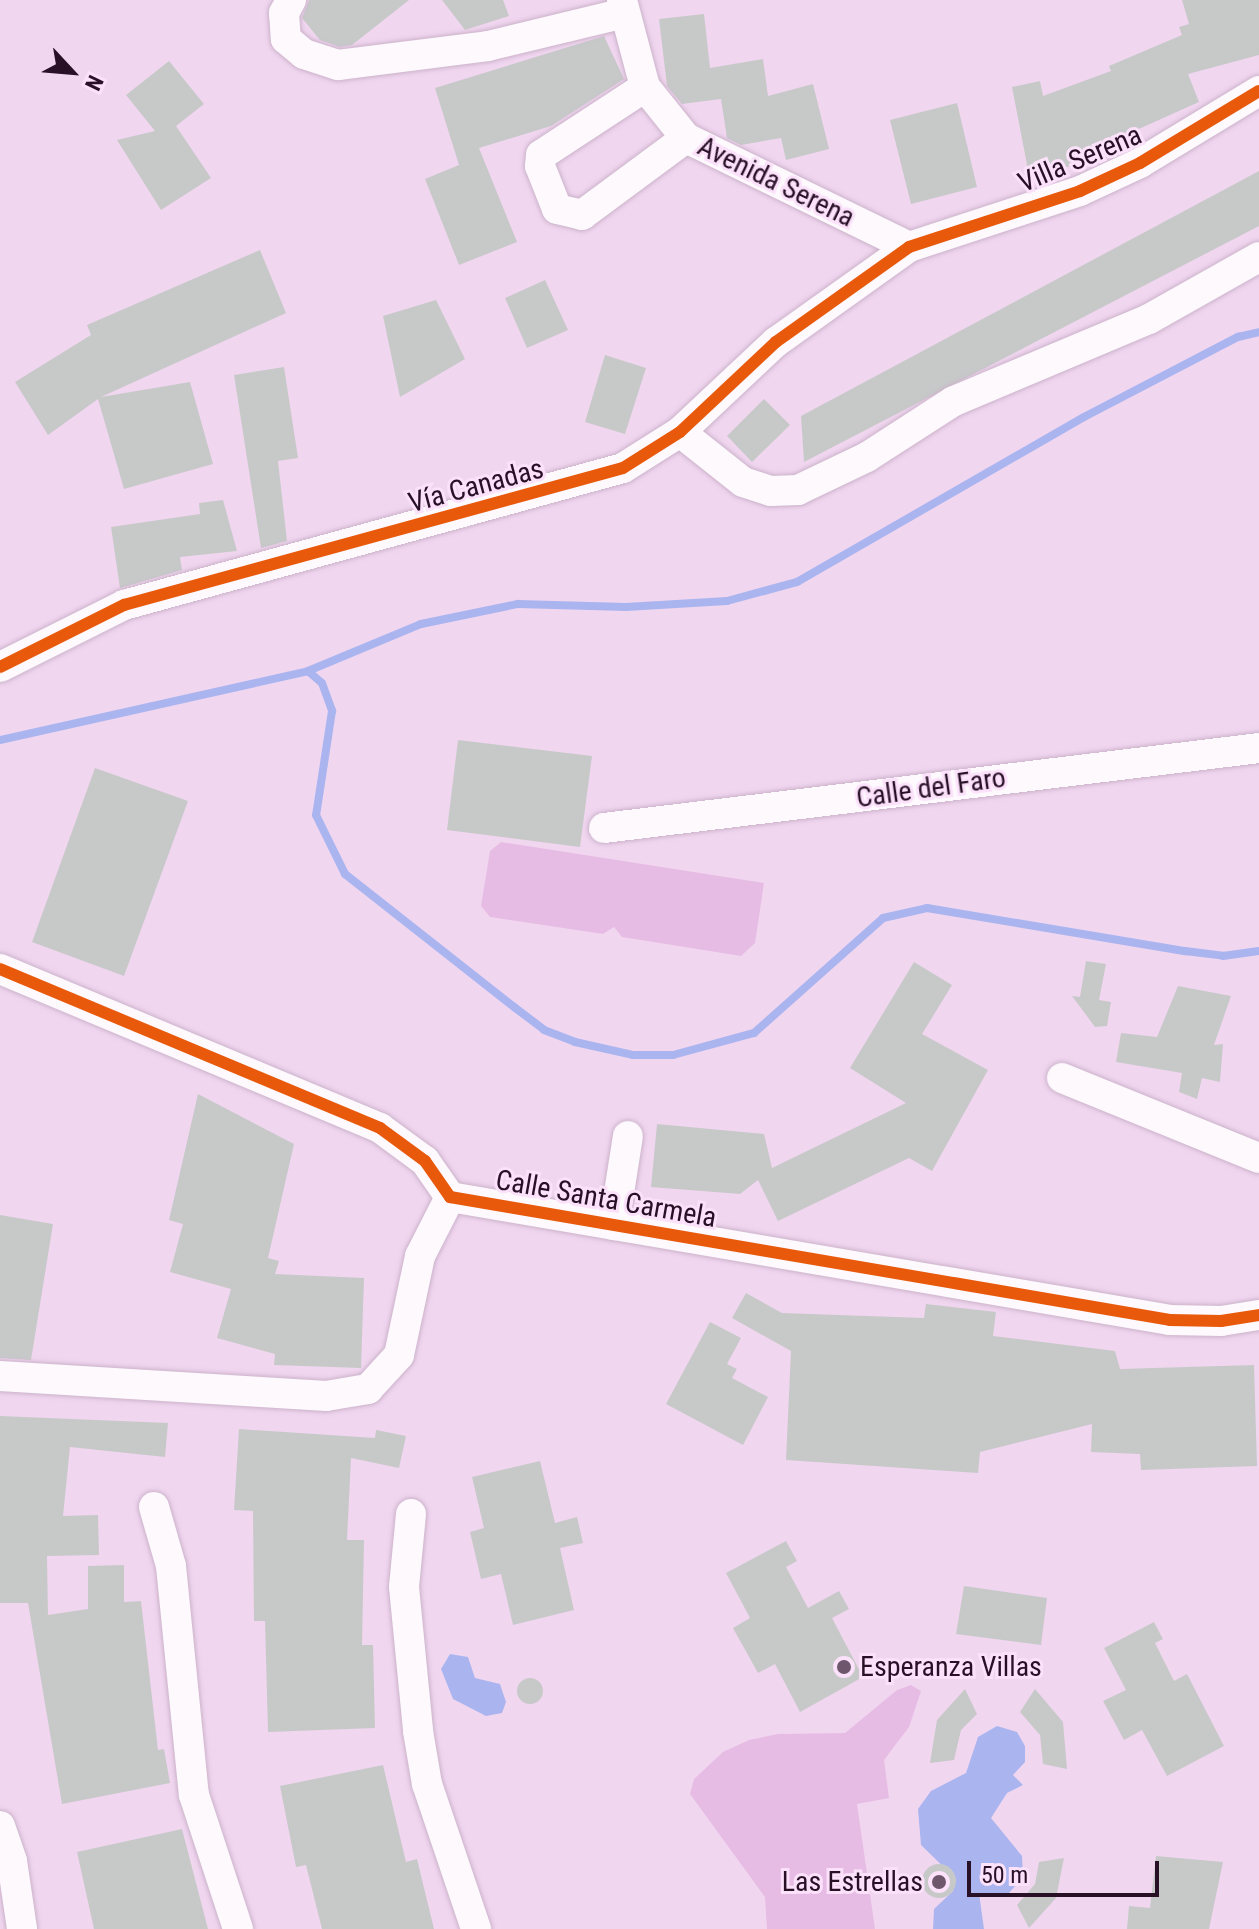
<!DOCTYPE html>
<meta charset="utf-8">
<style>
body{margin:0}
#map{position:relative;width:1259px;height:1929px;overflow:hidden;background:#f1d6f0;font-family:"Roboto Condensed",sans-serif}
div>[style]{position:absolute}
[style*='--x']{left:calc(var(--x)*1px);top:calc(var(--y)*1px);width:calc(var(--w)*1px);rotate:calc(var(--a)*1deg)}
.green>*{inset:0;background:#e7bce4}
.water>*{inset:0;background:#aab5ef}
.stream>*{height:8px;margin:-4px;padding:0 4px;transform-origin:4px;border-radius:4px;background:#aab5ef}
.building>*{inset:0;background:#c7c9c9}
.round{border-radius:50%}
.roads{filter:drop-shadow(0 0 2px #cbb3ca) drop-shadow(0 0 2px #cbb3ca)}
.minor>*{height:30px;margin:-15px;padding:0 15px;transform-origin:15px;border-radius:15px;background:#fdf9fd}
.cycleway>*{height:12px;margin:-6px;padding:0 6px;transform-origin:6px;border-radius:6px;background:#e8590c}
.dots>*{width:22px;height:22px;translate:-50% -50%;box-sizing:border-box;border:4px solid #fbe1fa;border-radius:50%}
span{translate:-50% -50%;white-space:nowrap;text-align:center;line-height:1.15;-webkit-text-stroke:6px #fbe1fa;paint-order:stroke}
.street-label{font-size:28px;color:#281127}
.poi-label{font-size:28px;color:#281127}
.left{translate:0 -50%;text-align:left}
.right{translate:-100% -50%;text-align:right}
.north{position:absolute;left:32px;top:32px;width:80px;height:80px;-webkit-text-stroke:6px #fbe1fa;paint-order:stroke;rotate:116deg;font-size:22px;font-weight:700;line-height:32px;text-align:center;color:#281127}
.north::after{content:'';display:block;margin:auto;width:28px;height:36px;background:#281127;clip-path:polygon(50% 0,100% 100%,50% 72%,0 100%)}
.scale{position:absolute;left:967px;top:1861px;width:192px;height:36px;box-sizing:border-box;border:4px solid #281127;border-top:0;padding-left:10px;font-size:24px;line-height:28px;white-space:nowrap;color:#281127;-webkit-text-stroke:6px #fbe1fa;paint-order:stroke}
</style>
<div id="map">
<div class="green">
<div style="clip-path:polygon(501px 842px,764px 883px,755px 943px,741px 956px,622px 937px,614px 927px,603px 934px,490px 917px,481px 906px,490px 851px)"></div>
<div style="clip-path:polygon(911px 1685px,921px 1691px,909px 1727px,884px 1760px,889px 1798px,857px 1804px,875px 1929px,767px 1929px,765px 1897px,690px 1794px,694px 1779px,723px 1752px,749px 1740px,778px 1734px,845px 1733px,897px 1690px)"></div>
</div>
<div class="water">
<div style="clip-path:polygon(450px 1654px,468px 1657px,475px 1678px,500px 1684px,506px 1702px,502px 1713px,486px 1716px,453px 1699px,441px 1669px)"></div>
<div style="clip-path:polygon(997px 1726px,1017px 1732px,1025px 1746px,1025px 1762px,1013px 1775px,1023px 1785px,1007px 1793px,991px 1818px,1022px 1856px,1023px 1877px,1009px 1893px,979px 1893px,984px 1929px,933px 1929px,934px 1909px,953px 1891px,956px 1879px,921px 1845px,918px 1809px,931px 1791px,966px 1773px,978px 1737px)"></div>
</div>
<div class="stream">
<div style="--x:308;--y:671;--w:18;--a:41"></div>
<div style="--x:322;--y:683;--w:30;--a:70"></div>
<div style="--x:332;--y:711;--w:105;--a:98.7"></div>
<div style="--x:316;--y:815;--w:66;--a:63.8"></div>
<div style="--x:345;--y:874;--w:215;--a:38.2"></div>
<div style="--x:514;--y:1007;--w:38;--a:37"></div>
<div style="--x:544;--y:1030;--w:33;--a:21"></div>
<div style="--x:575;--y:1042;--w:59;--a:12.6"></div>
<div style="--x:633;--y:1055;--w:40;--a:0"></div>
<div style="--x:673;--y:1055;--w:84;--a:-15.2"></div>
<div style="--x:754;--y:1033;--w:173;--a:-41.7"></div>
<div style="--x:883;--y:918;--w:45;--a:-12.8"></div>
<div style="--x:927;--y:908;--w:262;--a:9.5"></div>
<div style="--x:1185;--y:951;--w:38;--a:7"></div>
<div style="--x:1223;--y:956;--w:36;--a:-8"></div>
<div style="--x:0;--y:740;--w:316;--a:-12.6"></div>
<div style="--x:308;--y:671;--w:122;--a:-22.6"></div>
<div style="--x:421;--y:624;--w:99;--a:-11.7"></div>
<div style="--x:518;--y:604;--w:108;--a:1.6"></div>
<div style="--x:626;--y:607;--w:101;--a:-3.4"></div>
<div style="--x:727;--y:601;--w:73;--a:-15.2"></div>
<div style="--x:797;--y:582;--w:331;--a:-29.9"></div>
<div style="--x:1084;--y:417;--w:174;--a:-27.5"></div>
<div style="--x:1238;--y:337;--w:22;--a:-13"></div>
</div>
<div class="building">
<div style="clip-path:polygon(309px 0,409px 0,352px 45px,340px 47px,320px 40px,302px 18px)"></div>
<div style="clip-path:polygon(442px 0,503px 0,509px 16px,465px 30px)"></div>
<div style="clip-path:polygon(1182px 0,1259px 0,1259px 55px,1188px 74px,1199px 102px,1074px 158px,1076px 165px,1029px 175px,1012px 87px,1040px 81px,1043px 96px,1111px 71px,1109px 66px,1182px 35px,1179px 27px,1189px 24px)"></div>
<div style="clip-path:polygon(704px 14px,710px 68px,763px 59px,768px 96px,813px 84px,829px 149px,786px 160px,781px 138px,741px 145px,727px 138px,721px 99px,682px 104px,667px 86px,659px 19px)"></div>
<div style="clip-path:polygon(604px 36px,624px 79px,551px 126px,479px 148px,517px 242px,459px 265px,425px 179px,459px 165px,435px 88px)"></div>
<div style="clip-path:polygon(169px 61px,204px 104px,176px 126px,211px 178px,161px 210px,117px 140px,155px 131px,126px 95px)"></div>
<div style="clip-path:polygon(957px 103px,977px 187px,911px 204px,890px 120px)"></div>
<div style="clip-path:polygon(1259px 171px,1259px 226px,804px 462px,801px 416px)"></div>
<div style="clip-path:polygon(260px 250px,286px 313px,101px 397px,190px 382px,213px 464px,124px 489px,98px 399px,48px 435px,15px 382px,91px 335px,87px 325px)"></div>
<div style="clip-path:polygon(545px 280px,568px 330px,527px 348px,505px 298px)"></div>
<div style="clip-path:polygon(436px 300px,465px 359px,400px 397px,383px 316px)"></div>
<div style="clip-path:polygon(605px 355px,646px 368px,625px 434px,585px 422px)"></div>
<div style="clip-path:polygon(284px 367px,298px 458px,278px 461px,287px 541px,261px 548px,234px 375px)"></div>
<div style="clip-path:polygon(764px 399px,790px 425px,752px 462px,727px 436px)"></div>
<div style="clip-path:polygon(223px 500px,237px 551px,180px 557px,182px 570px,120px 588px,111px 527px,200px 514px,199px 503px)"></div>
<div style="clip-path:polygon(458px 740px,592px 756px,580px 847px,447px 830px)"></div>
<div style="clip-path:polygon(95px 768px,188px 801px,124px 976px,32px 942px)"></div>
<div style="clip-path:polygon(1086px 961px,1106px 964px,1099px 1000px,1111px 1002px,1107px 1026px,1095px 1027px,1072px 996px,1080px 997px)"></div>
<div style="clip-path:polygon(914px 962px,952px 985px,922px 1034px,988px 1070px,932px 1171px,909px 1158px,778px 1221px,758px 1180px,740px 1194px,651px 1187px,657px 1124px,764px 1134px,772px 1168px,906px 1103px,850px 1068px)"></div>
<div style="clip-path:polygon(1178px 986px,1231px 996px,1214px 1045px,1223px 1044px,1220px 1082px,1202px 1078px,1197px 1099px,1179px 1092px,1182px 1073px,1116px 1062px,1121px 1033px,1157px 1037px)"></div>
<div style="clip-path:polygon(198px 1094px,294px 1144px,268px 1258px,279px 1261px,275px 1274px,364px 1278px,361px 1368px,274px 1365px,275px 1354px,217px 1338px,231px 1289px,170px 1272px,183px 1224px,169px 1220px)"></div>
<div style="clip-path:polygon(0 1215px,53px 1224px,31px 1360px,0 1358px)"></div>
<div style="clip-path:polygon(746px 1293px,782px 1313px,924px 1318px,926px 1304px,996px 1312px,993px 1336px,1115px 1351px,1120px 1369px,1254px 1365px,1257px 1466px,1141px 1470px,1140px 1454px,1091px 1452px,1092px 1424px,980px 1452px,978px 1473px,786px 1460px,791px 1351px,732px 1318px)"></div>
<div style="clip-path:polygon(710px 1322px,741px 1338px,727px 1364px,737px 1369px,732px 1378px,768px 1397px,743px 1445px,666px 1404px)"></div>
<div style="clip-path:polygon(0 1416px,168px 1423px,165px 1457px,70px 1447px,63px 1516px,98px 1515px,99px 1555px,47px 1556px,48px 1615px,88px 1609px,88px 1566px,124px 1565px,124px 1602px,141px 1601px,158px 1750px,164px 1749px,170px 1783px,62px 1804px,28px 1603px,0 1603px)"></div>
<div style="clip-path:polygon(239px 1429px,375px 1438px,376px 1430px,406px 1436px,399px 1468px,351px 1458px,347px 1540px,364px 1540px,362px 1645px,373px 1645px,375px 1728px,268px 1732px,265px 1621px,254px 1621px,253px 1511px,234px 1510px)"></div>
<div style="clip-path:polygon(540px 1461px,555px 1523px,577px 1517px,583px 1543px,560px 1548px,574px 1610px,513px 1625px,501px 1574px,481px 1579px,470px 1532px,484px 1528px,472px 1477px)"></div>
<div style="clip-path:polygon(786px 1541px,797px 1561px,786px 1567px,808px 1608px,839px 1591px,849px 1609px,832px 1618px,863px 1677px,800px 1712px,775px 1664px,758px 1673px,733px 1628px,750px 1618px,726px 1573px)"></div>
<div style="clip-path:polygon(964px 1586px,1047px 1598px,1041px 1645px,956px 1634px)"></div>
<div style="clip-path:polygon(1154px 1622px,1163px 1639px,1155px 1643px,1174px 1681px,1187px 1674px,1224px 1746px,1167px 1776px,1142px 1730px,1124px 1740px,1103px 1701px,1126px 1690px,1104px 1648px)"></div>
<div class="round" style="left:517px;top:1678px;width:26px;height:26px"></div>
<div style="clip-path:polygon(965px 1689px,977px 1714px,961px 1730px,954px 1760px,930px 1763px,937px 1720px)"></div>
<div style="clip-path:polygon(1035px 1689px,1063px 1722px,1067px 1769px,1043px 1764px,1040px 1735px,1020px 1712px)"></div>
<div style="clip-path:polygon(383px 1765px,406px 1862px,417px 1859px,434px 1929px,322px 1929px,306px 1865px,296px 1867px,280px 1786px)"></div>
<div style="clip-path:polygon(182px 1829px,208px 1929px,94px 1929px,77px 1852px)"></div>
<div style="clip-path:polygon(1156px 1856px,1223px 1862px,1209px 1929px,1127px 1929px,1129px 1906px,1150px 1908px)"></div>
<div style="clip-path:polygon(1064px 1858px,1056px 1898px,1029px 1928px,1017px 1905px,1035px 1884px,1039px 1862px)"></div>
<div class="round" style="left:922px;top:1864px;width:34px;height:34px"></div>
</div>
<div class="roads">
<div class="minor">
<div style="--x:291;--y:0;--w:15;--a:118"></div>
<div style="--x:284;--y:13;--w:26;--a:86"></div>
<div style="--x:286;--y:39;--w:23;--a:40"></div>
<div style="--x:304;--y:54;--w:36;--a:18"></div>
<div style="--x:338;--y:65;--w:151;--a:-7.2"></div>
<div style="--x:488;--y:46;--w:140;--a:-13.6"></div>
<div style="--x:622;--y:0;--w:90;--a:75.2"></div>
<div style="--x:645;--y:87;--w:65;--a:51.2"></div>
<div style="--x:686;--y:138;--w:248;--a:26"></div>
<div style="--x:645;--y:87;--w:124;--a:146.8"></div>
<div style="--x:541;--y:155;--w:11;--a:95"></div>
<div style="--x:540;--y:166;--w:46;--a:68.4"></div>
<div style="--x:557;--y:209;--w:26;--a:13"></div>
<div style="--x:582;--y:215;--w:129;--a:-36.5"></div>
<div style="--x:680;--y:432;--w:80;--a:38.4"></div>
<div style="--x:743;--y:482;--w:29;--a:18"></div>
<div style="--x:771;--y:491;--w:27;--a:-2"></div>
<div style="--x:798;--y:490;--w:76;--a:-25.6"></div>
<div style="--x:867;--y:457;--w:103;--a:-32.8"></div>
<div style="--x:954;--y:401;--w:212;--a:-22.8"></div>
<div style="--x:1149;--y:319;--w:126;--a:-29.4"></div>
<div style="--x:0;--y:667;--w:139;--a:-26.6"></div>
<div style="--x:124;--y:605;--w:517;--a:-15.35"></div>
<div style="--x:623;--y:468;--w:67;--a:-32.3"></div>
<div style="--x:680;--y:432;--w:132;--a:-43.2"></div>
<div style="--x:776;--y:342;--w:163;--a:-35.5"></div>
<div style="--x:909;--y:247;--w:180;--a:-18.1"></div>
<div style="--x:1080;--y:191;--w:66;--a:-25"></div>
<div style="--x:1140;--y:163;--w:139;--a:-31.2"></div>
<div style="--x:604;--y:828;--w:660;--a:-6.96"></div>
<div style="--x:0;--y:969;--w:412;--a:22.7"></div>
<div style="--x:380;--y:1128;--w:56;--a:36.3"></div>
<div style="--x:425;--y:1161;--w:44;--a:55.2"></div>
<div style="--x:450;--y:1197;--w:730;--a:9.69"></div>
<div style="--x:1170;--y:1320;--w:51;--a:1.1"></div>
<div style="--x:1221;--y:1321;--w:38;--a:-9"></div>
<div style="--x:1062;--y:1078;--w:213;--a:22.1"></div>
<div style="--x:614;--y:1225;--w:90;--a:-81.1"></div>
<div style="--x:0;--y:1376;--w:327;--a:3.5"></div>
<div style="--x:326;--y:1396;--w:43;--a:-9.5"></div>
<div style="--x:368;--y:1389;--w:46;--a:-47.6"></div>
<div style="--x:399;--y:1355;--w:101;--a:-78"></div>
<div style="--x:420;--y:1256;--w:66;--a:-63"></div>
<div style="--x:154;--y:1507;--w:61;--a:73.9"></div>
<div style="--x:171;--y:1566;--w:230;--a:84.3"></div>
<div style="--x:194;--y:1795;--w:141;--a:71.8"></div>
<div style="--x:411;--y:1514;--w:73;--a:95.5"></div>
<div style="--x:404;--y:1587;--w:145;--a:84.4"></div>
<div style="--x:418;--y:1731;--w:54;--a:80.4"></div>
<div style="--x:427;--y:1784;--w:153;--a:71.3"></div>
<div style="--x:0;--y:1826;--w:37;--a:71"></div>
<div style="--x:12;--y:1861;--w:69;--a:81.6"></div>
</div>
</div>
<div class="cycleway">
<div style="--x:0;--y:667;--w:139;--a:-26.6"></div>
<div style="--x:124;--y:605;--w:517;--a:-15.35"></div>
<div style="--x:623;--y:468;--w:67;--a:-32.3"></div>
<div style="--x:680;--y:432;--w:132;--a:-43.2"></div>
<div style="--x:776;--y:342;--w:163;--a:-35.5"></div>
<div style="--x:909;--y:247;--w:180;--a:-18.1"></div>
<div style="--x:1080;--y:191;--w:66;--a:-25"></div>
<div style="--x:1140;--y:163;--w:139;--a:-31.2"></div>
<div style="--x:0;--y:969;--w:412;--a:22.7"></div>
<div style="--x:380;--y:1128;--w:56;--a:36.3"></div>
<div style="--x:425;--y:1161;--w:44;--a:55.2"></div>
<div style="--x:450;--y:1197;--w:730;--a:9.69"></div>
<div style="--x:1170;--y:1320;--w:51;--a:1.1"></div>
<div style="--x:1221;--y:1321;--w:38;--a:-9"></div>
</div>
<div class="dots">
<div style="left:844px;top:1667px;background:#6e566d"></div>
<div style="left:939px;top:1882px;background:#6e566d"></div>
</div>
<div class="street-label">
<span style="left:1080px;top:159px;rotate:-23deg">Villa Serena</span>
<span style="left:776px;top:182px;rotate:26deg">Avenida Serena</span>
<span style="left:476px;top:486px;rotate:-15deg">Vía Canadas</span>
<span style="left:931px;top:788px;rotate:-8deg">Calle del Faro</span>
<span style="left:606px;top:1199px;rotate:10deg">Calle Santa Carmela</span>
</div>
<div class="poi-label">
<span class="left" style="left:860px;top:1667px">Esperanza Villas</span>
<span class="right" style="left:923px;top:1882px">Las Estrellas</span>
</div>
<div class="north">N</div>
<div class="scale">50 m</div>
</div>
